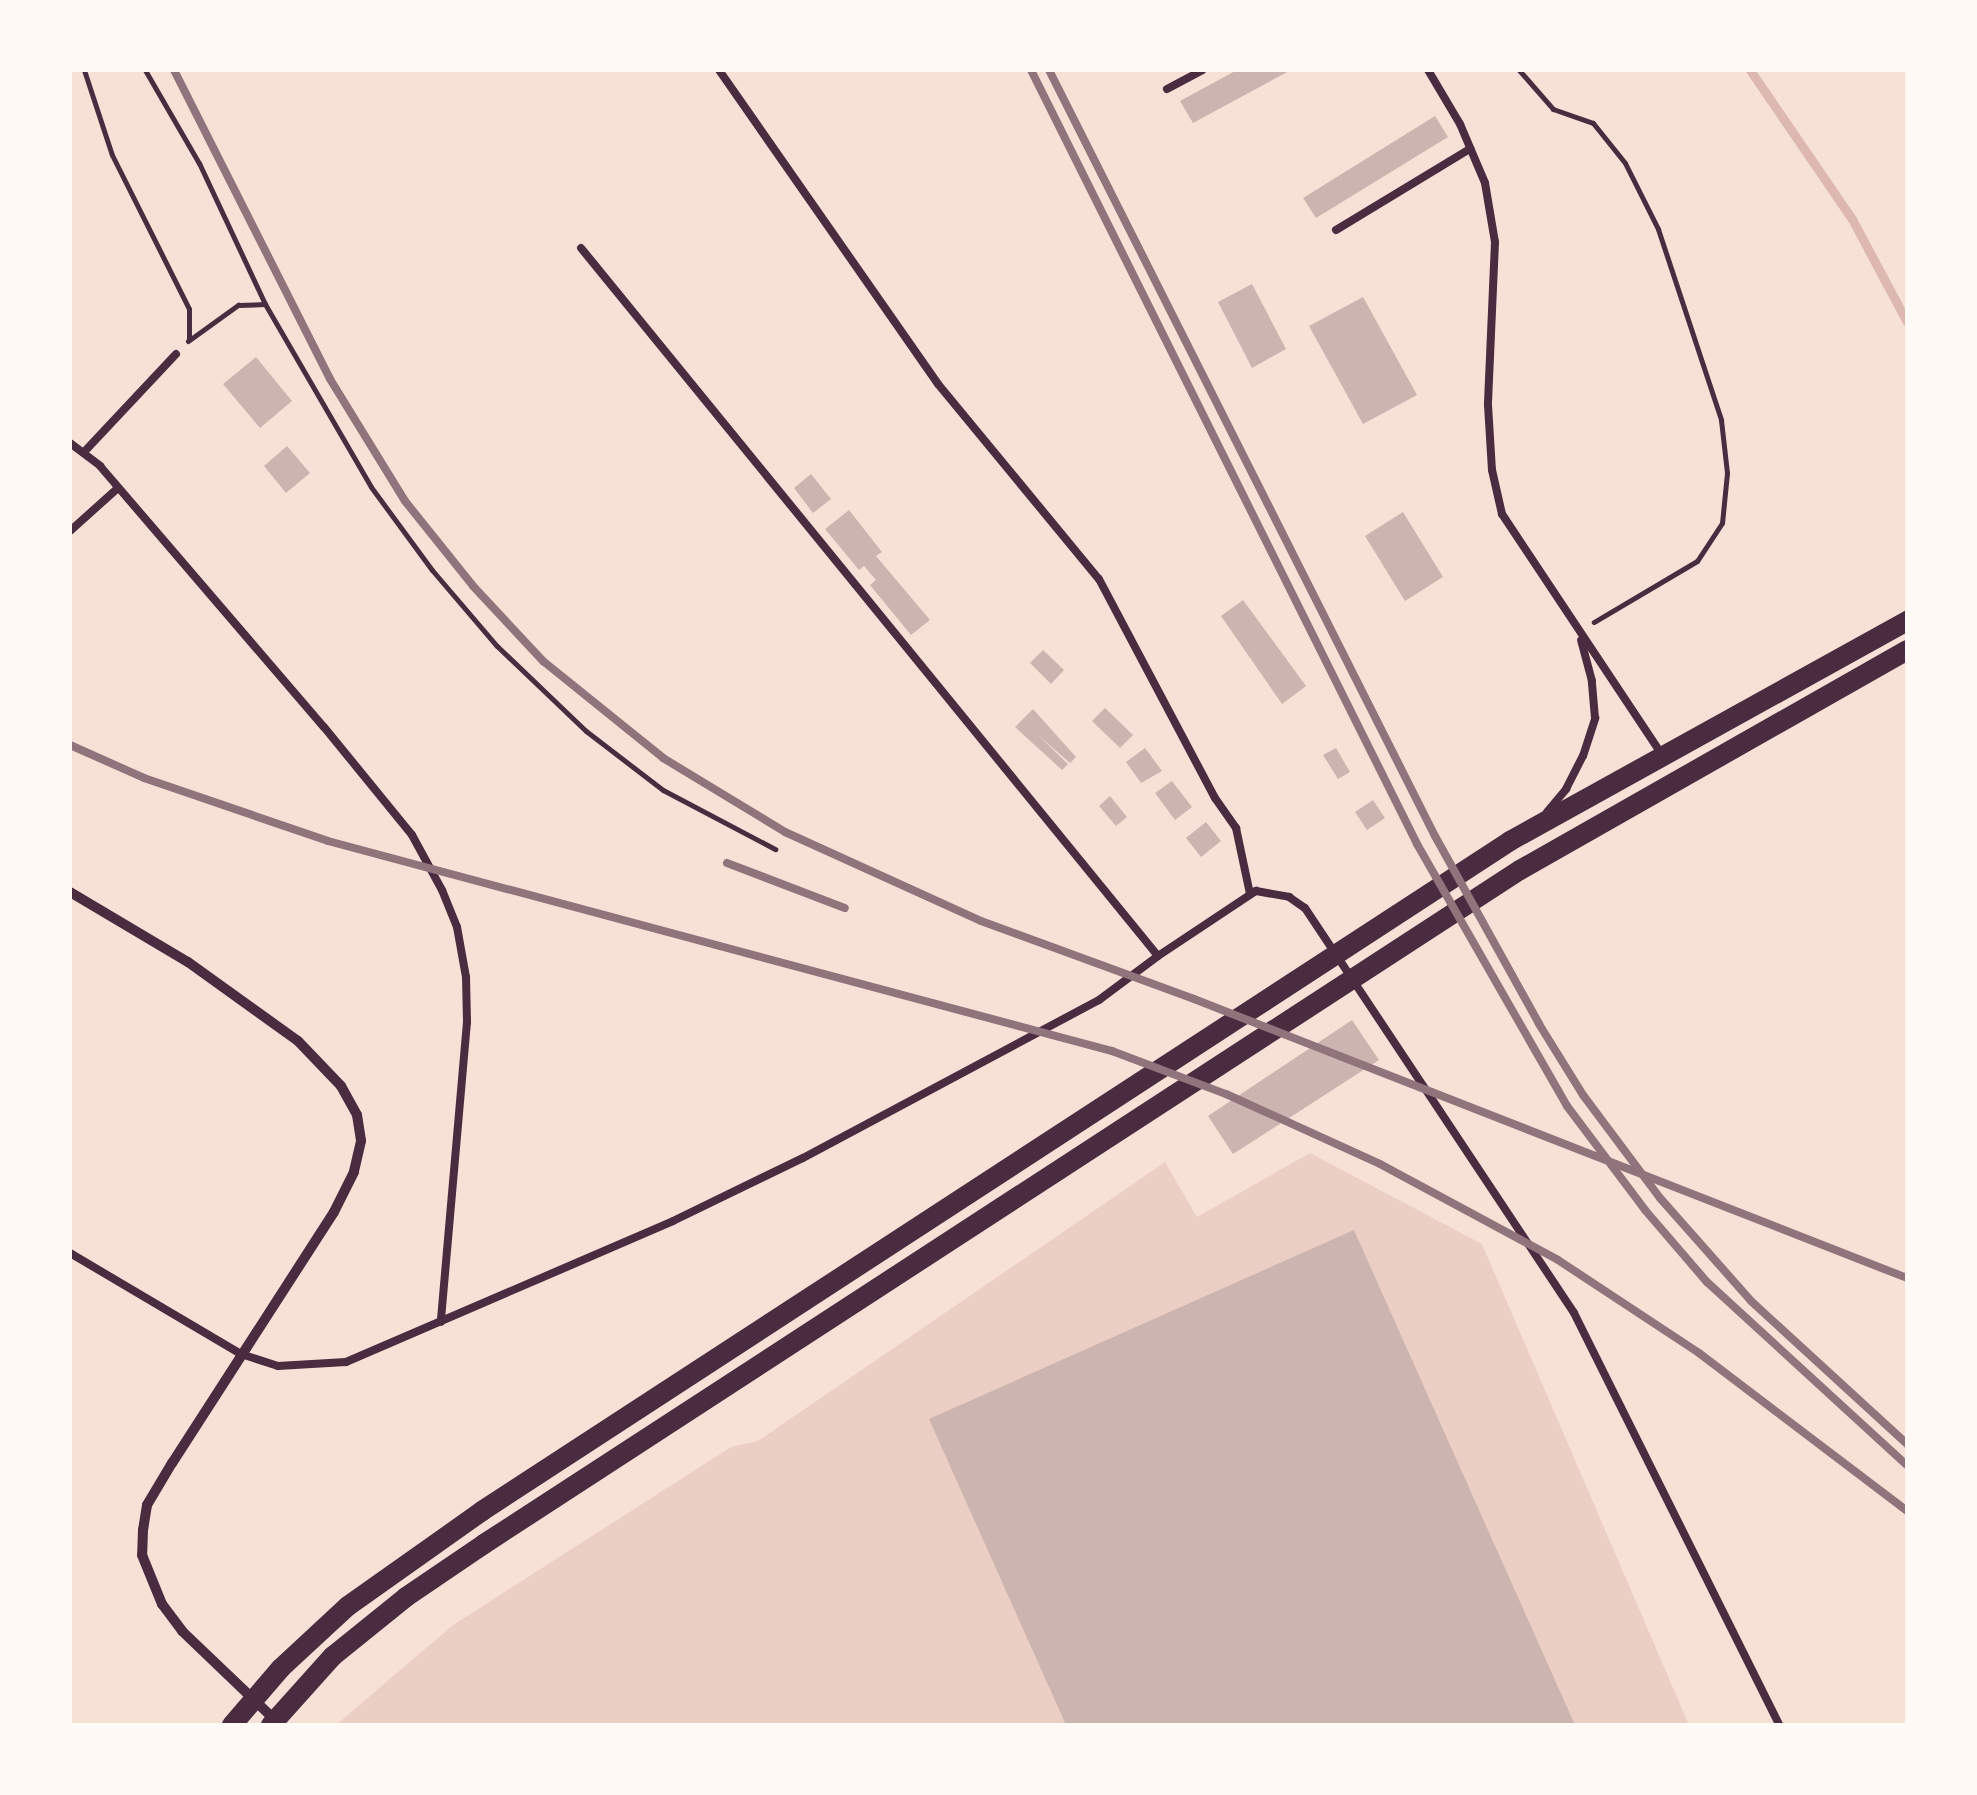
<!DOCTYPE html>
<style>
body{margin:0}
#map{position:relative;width:1977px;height:1795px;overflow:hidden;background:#f7e1d7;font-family:"PT Sans",sans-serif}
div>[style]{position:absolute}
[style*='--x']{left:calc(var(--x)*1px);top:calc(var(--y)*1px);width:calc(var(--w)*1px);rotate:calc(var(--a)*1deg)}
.green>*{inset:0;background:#ebcfc5}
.stream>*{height:9px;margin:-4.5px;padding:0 4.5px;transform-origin:4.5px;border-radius:4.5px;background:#dcb8b0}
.building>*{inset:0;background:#ccb4b1}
.path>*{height:5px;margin:-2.5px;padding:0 2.5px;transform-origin:2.5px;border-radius:2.5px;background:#4a2c40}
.service>*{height:8px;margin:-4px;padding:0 4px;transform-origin:4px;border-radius:4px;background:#4a2c40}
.minor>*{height:10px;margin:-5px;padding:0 5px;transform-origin:5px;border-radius:5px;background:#4a2c40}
.secondary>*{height:20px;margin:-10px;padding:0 10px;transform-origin:10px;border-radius:10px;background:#4a2c40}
.rail>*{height:8px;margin:-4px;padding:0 4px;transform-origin:4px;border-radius:4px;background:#8f747c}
span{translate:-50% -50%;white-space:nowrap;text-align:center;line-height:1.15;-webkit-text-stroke:8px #fffaf5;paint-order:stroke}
.frame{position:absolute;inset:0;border:72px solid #fffaf5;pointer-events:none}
</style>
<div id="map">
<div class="green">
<div style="clip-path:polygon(1310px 1153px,1482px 1244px,1689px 1725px,336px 1725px,453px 1625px,731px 1447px,758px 1441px,1165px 1162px,1197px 1217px)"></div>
</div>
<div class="stream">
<div style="--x:1750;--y:70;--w:181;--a:55.6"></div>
<div style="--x:1852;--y:219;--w:117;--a:61.9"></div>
</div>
<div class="building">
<div style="clip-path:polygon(1237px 70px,1291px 70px,1193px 123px,1180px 101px)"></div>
<div style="clip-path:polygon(1435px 116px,1448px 137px,1316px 218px,1303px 198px)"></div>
<div style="clip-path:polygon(1252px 284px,1286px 349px,1252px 368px,1218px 302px)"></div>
<div style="clip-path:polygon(1363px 297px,1417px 395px,1363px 424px,1309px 326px)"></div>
<div style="clip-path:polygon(256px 357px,292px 401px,260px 428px,223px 384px)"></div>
<div style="clip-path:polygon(287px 446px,310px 473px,286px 493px,264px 466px)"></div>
<div style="clip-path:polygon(811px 474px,831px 499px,813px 513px,794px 488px)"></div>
<div style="clip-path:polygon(849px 510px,882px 552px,876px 556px,930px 620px,911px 635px,870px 585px,876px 580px,864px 566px,859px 570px,825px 529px)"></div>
<div style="clip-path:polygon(1403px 512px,1443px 577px,1405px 601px,1365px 536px)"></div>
<div style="clip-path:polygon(1243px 600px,1306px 686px,1282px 704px,1221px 616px)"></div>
<div style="clip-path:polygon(1043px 650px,1064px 670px,1051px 684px,1030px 663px)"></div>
<div style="clip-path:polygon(1105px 708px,1133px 735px,1120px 748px,1092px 721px)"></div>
<div style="clip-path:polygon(1033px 709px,1076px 757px,1070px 763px,1037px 734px,1068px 764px,1062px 770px,1015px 727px)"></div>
<div style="clip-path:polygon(1145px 748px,1162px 771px,1141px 783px,1126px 762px)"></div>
<div style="clip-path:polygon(1336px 748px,1350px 772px,1338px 779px,1323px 755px)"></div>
<div style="clip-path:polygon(1172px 781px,1192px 807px,1175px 820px,1155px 793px)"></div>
<div style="clip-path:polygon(1110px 796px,1127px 817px,1116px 826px,1099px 806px)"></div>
<div style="clip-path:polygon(1373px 800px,1385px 818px,1367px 830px,1355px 812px)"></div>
<div style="clip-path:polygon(1206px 822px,1221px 841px,1201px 857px,1186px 838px)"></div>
<div style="clip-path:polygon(1352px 1020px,1379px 1060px,1233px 1154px,1208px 1116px)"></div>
<div style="clip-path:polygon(1354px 1230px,1575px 1725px,1066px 1725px,929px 1419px)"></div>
</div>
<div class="path">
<div style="--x:84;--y:70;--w:89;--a:71.8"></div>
<div style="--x:112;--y:155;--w:172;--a:63.4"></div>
<div style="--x:189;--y:309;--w:30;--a:90"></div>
<div style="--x:145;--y:70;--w:108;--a:59.9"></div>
<div style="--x:199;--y:163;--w:156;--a:64.9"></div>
<div style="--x:1519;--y:70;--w:52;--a:48.9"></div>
<div style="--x:1553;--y:109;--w:42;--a:19.3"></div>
<div style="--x:1593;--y:123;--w:51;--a:51.3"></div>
<div style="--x:1625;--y:163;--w:74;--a:63.4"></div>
<div style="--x:1658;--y:229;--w:201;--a:71.7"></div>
<div style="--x:1721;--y:420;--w:53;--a:83.5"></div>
<div style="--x:1727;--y:473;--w:50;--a:95.7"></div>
<div style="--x:1722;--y:523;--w:45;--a:123.3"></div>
<div style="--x:1697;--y:561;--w:120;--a:149.4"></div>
<div style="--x:188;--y:341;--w:62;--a:-35.8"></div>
<div style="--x:238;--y:305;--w:27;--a:-2"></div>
<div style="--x:265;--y:304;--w:211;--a:59.9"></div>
<div style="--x:371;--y:487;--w:103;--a:53.7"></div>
<div style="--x:432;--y:570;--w:100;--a:49.5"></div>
<div style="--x:497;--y:646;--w:123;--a:43.7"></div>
<div style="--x:586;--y:731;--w:97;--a:37.5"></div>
<div style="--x:663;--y:790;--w:127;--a:27.8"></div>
</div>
<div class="service">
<div style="--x:719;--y:70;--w:383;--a:55.1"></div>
<div style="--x:938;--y:384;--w:253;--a:50.5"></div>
<div style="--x:1099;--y:579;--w:248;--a:62.1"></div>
<div style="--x:1215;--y:798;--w:37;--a:55"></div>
<div style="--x:1236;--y:828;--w:67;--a:78"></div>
<div style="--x:1428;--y:70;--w:63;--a:59.3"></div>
<div style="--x:1460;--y:124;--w:64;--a:67"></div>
<div style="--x:1485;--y:183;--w:60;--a:80.4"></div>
<div style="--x:1495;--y:242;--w:163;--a:92.5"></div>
<div style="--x:1488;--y:405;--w:65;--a:86.5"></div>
<div style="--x:1492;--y:470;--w:45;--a:77.2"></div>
<div style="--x:1502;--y:514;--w:287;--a:56.4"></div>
<div style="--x:1167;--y:89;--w:40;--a:-28"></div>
<div style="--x:1336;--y:230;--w:157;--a:-31.2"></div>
<div style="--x:581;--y:248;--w:913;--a:50.82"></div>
<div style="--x:1158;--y:956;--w:118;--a:-33.6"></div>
<div style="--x:1256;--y:891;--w:34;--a:10"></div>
<div style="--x:1289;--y:897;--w:19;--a:35"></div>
<div style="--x:1305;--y:908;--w:486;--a:56.4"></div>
<div style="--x:1574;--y:1313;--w:460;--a:63.5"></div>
<div style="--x:70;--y:443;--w:38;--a:37"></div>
<div style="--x:100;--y:466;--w:344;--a:49.4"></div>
<div style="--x:324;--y:727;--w:139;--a:50.8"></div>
<div style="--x:412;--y:835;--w:63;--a:61.4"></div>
<div style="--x:442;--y:890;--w:40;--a:68"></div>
<div style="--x:457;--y:927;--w:51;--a:79.8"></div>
<div style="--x:466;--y:977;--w:45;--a:88.7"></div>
<div style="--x:467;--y:1022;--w:301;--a:95"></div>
<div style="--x:85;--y:451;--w:133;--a:-46.8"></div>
<div style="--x:70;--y:531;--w:64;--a:-41.9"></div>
<div style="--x:1547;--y:812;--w:30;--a:-50"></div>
<div style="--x:1566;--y:789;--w:37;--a:-63"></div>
<div style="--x:1583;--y:756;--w:40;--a:-72"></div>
<div style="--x:1595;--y:718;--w:37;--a:-95"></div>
<div style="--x:1592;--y:681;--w:42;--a:-105"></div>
<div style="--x:70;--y:1253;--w:199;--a:30.6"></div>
<div style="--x:241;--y:1354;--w:39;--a:18"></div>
<div style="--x:278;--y:1366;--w:68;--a:-3.4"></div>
<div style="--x:346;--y:1362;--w:356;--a:-23.3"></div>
<div style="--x:673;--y:1221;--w:144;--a:-25.9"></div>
<div style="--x:803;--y:1158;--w:336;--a:-28.1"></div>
<div style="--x:1099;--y:1000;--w:74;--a:-36.7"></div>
</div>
<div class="minor">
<div style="--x:70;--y:892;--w:137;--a:30.7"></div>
<div style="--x:188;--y:962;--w:135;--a:35.7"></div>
<div style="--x:298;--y:1041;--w:62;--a:46.3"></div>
<div style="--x:341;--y:1086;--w:33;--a:61"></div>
<div style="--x:357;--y:1115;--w:26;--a:81"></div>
<div style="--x:361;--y:1141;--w:32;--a:103"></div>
<div style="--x:354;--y:1172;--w:45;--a:116.6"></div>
<div style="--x:334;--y:1212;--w:299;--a:122.8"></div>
<div style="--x:172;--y:1463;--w:49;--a:120.8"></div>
<div style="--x:147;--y:1505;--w:25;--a:99"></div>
<div style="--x:143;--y:1530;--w:25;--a:92"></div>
<div style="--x:142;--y:1555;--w:53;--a:67.8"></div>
<div style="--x:162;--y:1604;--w:34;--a:53"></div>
<div style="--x:182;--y:1631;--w:129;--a:43.7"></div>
</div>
<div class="secondary">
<div style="--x:232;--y:1725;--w:75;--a:-49.3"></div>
<div style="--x:281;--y:1668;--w:91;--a:-42.8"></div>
<div style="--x:348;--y:1606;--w:164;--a:-35.3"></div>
<div style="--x:482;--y:1511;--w:1227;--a:-33.09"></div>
<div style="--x:1510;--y:841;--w:454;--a:-29"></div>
<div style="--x:271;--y:1725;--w:93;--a:-48.1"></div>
<div style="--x:333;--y:1656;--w:94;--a:-38.9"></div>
<div style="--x:406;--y:1597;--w:94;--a:-34.2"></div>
<div style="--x:484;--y:1544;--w:1236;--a:-33.05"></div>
<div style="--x:1520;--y:870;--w:445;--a:-29.6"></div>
</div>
<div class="rail">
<div style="--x:174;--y:70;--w:346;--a:63.2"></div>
<div style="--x:330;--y:379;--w:143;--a:58.4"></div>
<div style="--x:405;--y:501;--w:109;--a:51.3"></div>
<div style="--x:473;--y:586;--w:103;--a:47"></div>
<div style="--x:543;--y:661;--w:154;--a:38.9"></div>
<div style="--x:663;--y:758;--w:143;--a:31.2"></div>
<div style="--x:785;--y:832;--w:215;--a:24.4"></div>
<div style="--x:981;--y:921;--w:227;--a:20.1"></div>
<div style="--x:1194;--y:999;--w:766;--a:21.37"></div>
<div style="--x:1031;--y:70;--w:865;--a:63.49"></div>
<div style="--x:1417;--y:844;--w:302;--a:60.2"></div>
<div style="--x:1567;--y:1106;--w:130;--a:53.1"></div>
<div style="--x:1645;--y:1210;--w:95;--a:49.3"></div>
<div style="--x:1707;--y:1282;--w:271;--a:42.5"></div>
<div style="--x:1049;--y:70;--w:858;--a:63.26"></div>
<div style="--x:1435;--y:836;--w:215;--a:61"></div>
<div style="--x:1539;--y:1024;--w:84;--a:58.2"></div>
<div style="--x:1583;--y:1095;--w:129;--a:53.2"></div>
<div style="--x:1660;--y:1198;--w:137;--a:48.5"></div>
<div style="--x:1751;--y:1301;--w:212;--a:42.5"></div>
<div style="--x:70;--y:745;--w:81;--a:24"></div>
<div style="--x:144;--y:778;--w:194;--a:18.9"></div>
<div style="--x:328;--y:841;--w:812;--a:15"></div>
<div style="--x:1112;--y:1051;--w:122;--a:20.7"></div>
<div style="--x:1226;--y:1094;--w:169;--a:24.4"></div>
<div style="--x:1380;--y:1164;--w:202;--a:28.3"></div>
<div style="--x:1558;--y:1260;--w:169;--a:33.4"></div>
<div style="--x:1699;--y:1353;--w:261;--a:37.2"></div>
<div style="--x:727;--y:863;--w:126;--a:20.9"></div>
</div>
<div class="frame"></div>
</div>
